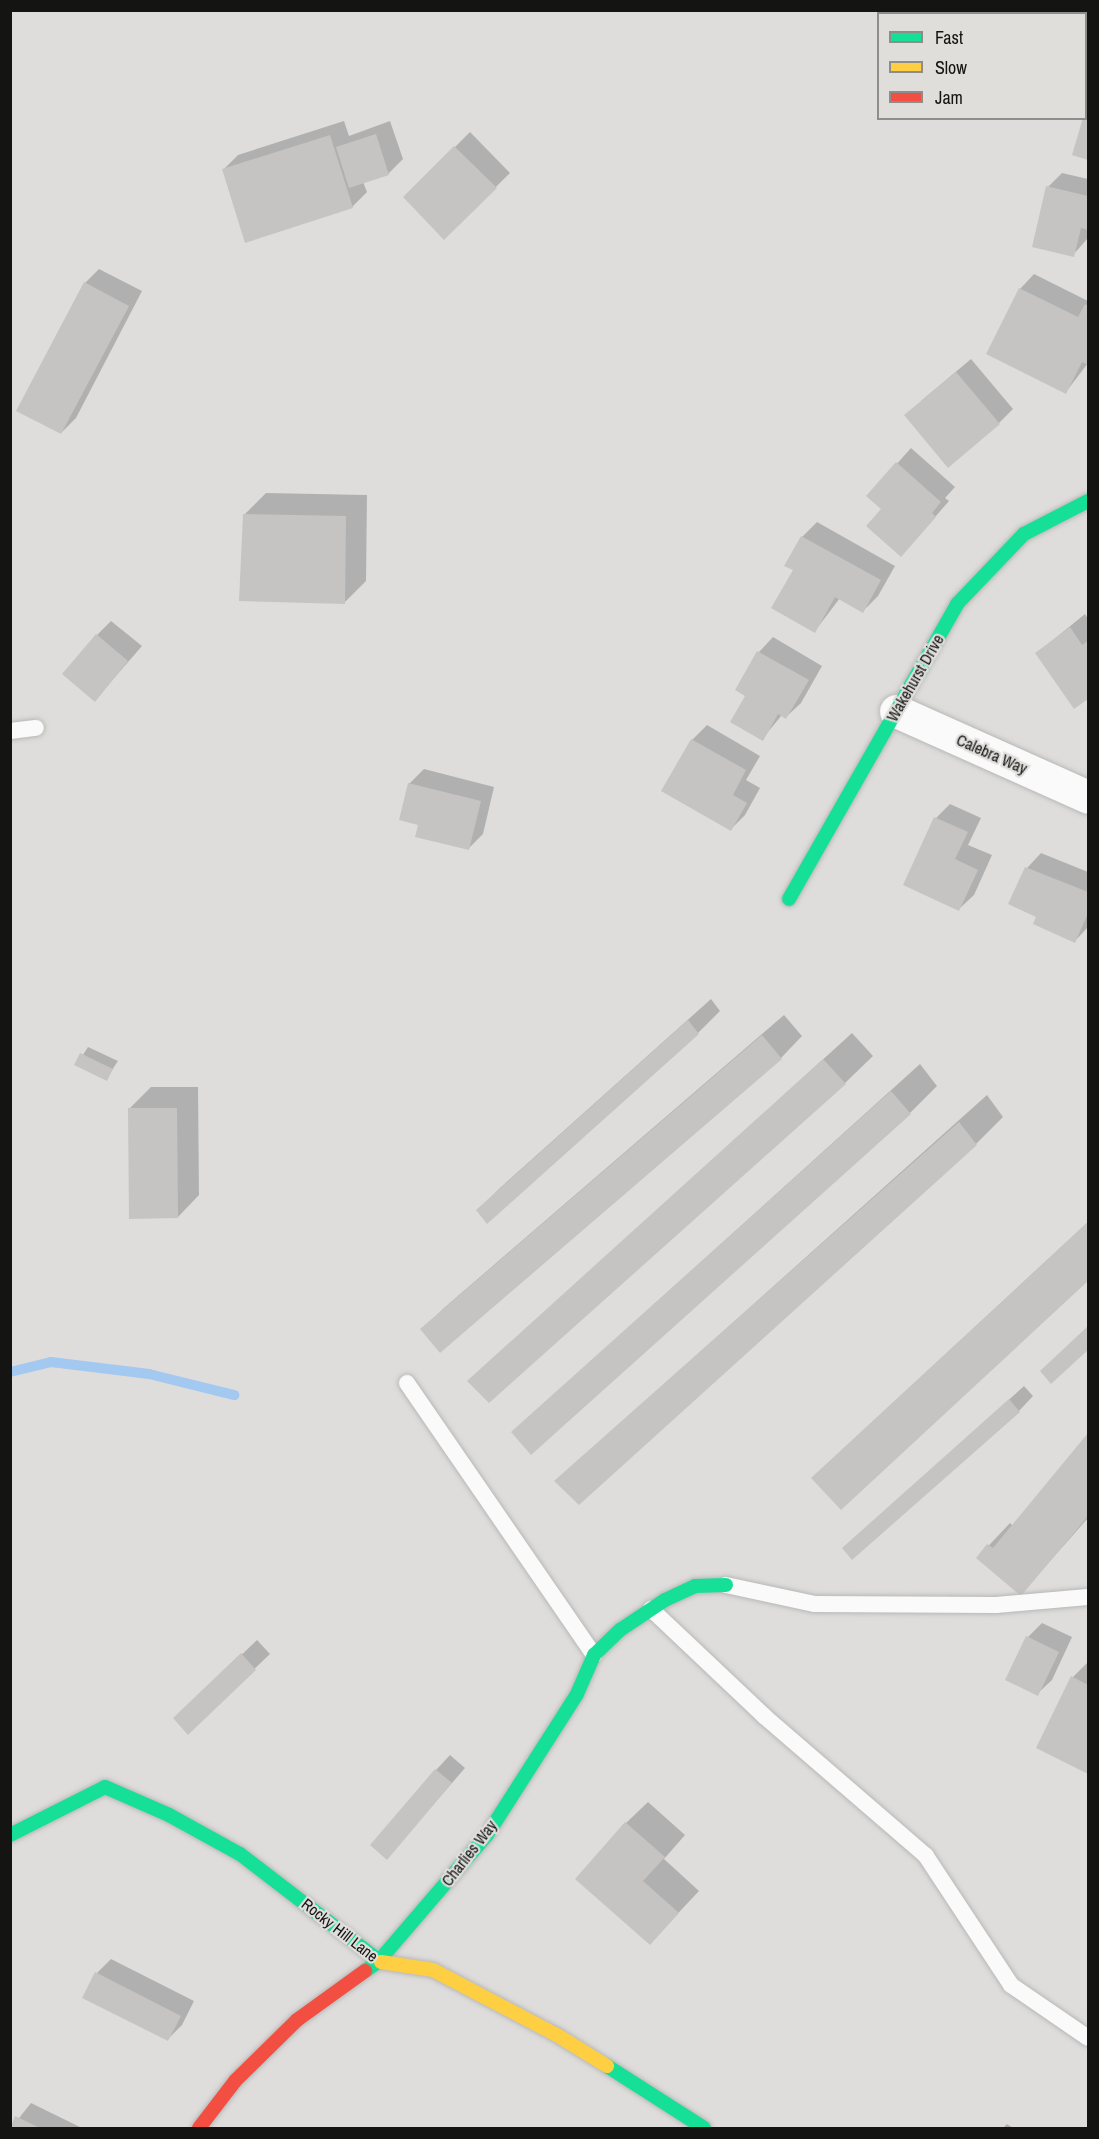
<!DOCTYPE html>
<style>
body{margin:0}
#map{position:relative;width:1099px;height:2139px;overflow:hidden;background:#dedddc;font-family:"Archivo Narrow",sans-serif}
div>[style]{position:absolute}
[style*='--x']{left:calc(var(--x)*1px);top:calc(var(--y)*1px);width:calc(var(--w)*1px);rotate:calc(var(--a)*1deg)}
.shadow>*{inset:0;background:#0003}
.stream>*{height:10px;margin:-5px;padding:0 5px;transform-origin:5px;border-radius:5px;background:#a4c9f0}
.building>*{inset:0;background:#c5c4c3}
.roads{filter:drop-shadow(0 0 2px #b8b8b7) drop-shadow(0 0 2px #b8b8b7)}
.lane>*{height:16px;margin:-8px;padding:0 8px;transform-origin:8px;border-radius:8px;background:#fafafa}
.street>*{height:33px;margin:-16.5px;padding:0 16.5px;transform-origin:16.5px;border-radius:16.5px;background:#fafafa}
.fast>*{height:14px;margin:-7px;padding:0 7px;transform-origin:7px;border-radius:7px;background:#16e098}
.slow>*{height:14px;margin:-7px;padding:0 7px;transform-origin:7px;border-radius:7px;background:#ffcf43}
.jam>*{height:14px;margin:-7px;padding:0 7px;transform-origin:7px;border-radius:7px;background:#f24e42}
span{translate:-50% -50%;white-space:nowrap;text-align:center;line-height:1.15;-webkit-text-stroke:4.5px #dfdedb;paint-order:stroke}
.street-label{font-size:16px;color:#141413}
.frame{position:absolute;inset:0;border:12px solid #141413;pointer-events:none}
.legend{position:absolute;left:877px;top:12px;width:210px;height:108px;box-sizing:border-box;background:#dfdedb;border:2px solid #8e8d8b;margin:0;padding:8px 10px;list-style:none;font-size:18px;color:#141413}
.legend li{display:flex;align-items:center;gap:12px;height:30px}
.legend b{width:30px;border:2px solid #8e8d8b}
</style>
<div id="map">
<div class="shadow">
<div style="clip-path:polygon(1088px 104px,1088px 158px,1073px 154px)"></div>
<div style="clip-path:polygon(344px 121px,349px 136px,390px 121px,403px 159px,388px 174px,363px 182px,367px 192px,352px 207px,224px 169px,238px 155px)"></div>
<div style="clip-path:polygon(470px 132px,510px 173px,444px 238px,405px 197px)"></div>
<div style="clip-path:polygon(1062px 173px,1088px 179px,1088px 238px,1073px 255px,1048px 187px)"></div>
<div style="clip-path:polygon(99px 269px,142px 291px,76px 418px,61px 433px,85px 283px)"></div>
<div style="clip-path:polygon(1034px 274px,1088px 301px,1088px 363px,1066px 392px,1020px 289px)"></div>
<div style="clip-path:polygon(971px 359px,1013px 409px,999px 423px,921px 401px)"></div>
<div style="clip-path:polygon(911px 448px,955px 487px,945px 498px,949px 501px,915px 540px,868px 496px)"></div>
<div style="clip-path:polygon(266px 493px,367px 495px,366px 581px,345px 602px,245px 514px)"></div>
<div style="clip-path:polygon(817px 522px,895px 566px,878px 596px,863px 611px,840px 598px,815px 631px,795px 570px,802px 537px)"></div>
<div style="clip-path:polygon(1085px 614px,1088px 619px,1088px 697px,1074px 707px,1037px 653px)"></div>
<div style="clip-path:polygon(111px 621px,142px 646px,95px 700px,97px 635px)"></div>
<div style="clip-path:polygon(773px 637px,822px 666px,801px 703px,786px 717px,782px 715px,762px 739px,747px 695px,737px 690px,759px 652px)"></div>
<div style="clip-path:polygon(707px 725px,760px 756px,746px 780px,760px 788px,745px 815px,731px 829px,692px 740px)"></div>
<div style="clip-path:polygon(424px 769px,494px 787px,483px 834px,468px 849px,419px 824px,409px 784px)"></div>
<div style="clip-path:polygon(950px 804px,981px 818px,968px 845px,992px 855px,974px 895px,959px 909px,936px 818px)"></div>
<div style="clip-path:polygon(1041px 853px,1088px 872px,1088px 927px,1075px 941px,1038px 917px,1027px 868px)"></div>
<div style="clip-path:polygon(711px 999px,720px 1011px,698px 1033px,487px 1222px,478px 1210px,500px 1188px)"></div>
<div style="clip-path:polygon(784px 1015px,802px 1036px,781px 1058px,441px 1351px,423px 1329px,444px 1308px)"></div>
<div style="clip-path:polygon(852px 1033px,873px 1056px,845px 1083px,470px 1381px)"></div>
<div style="clip-path:polygon(88px 1047px,118px 1061px,106px 1079px,77px 1064px)"></div>
<div style="clip-path:polygon(920px 1064px,937px 1086px,910px 1113px,513px 1432px)"></div>
<div style="clip-path:polygon(151px 1087px,198px 1087px,199px 1195px,178px 1217px,129px 1109px)"></div>
<div style="clip-path:polygon(987px 1095px,1003px 1117px,976px 1144px,556px 1481px)"></div>
<div style="clip-path:polygon(1088px 1222px,1088px 1279px,841px 1508px,841px 1451px)"></div>
<div style="clip-path:polygon(1024px 1386px,1033px 1396px,1019px 1411px,844px 1548px)"></div>
<div style="clip-path:polygon(1088px 1435px,1088px 1518px,1021px 1594px,978px 1557px,1010px 1523px,1013px 1526px)"></div>
<div style="clip-path:polygon(1042px 1623px,1072px 1637px,1052px 1680px,1037px 1694px,1028px 1637px)"></div>
<div style="clip-path:polygon(257px 1640px,270px 1654px,188px 1732px,190px 1704px)"></div>
<div style="clip-path:polygon(1088px 1662px,1088px 1772px,1038px 1748px,1073px 1677px)"></div>
<div style="clip-path:polygon(450px 1755px,465px 1768px,387px 1858px,436px 1770px)"></div>
<div style="clip-path:polygon(648px 1802px,685px 1835px,664px 1859px,699px 1891px,650px 1943px,626px 1823px)"></div>
<div style="clip-path:polygon(111px 1959px,194px 2001px,182px 2025px,168px 2039px,97px 1973px)"></div>
<div style="clip-path:polygon(31px 2103px,82px 2128px,11px 2128px)"></div>
<div style="clip-path:polygon(1007px 2124px,1013px 2128px,1003px 2128px)"></div>
</div>
<div class="stream">
<div style="--x:10;--y:1372;--w:42;--a:-13.7"></div>
<div style="--x:51;--y:1362;--w:99;--a:7"></div>
<div style="--x:149;--y:1374;--w:88;--a:13.9"></div>
</div>
<div class="building">
<div style="clip-path:polygon(1088px 101px,1088px 160px,1072px 155px)"></div>
<div style="clip-path:polygon(376px 134px,389px 175px,349px 188px,336px 147px)"></div>
<div style="clip-path:polygon(330px 135px,353px 208px,245px 243px,222px 169px)"></div>
<div style="clip-path:polygon(454px 146px,497px 188px,444px 240px,403px 197px)"></div>
<div style="clip-path:polygon(1046px 186px,1088px 196px,1088px 230px,1081px 228px,1074px 257px,1032px 247px)"></div>
<div style="clip-path:polygon(84px 282px,129px 306px,61px 434px,16px 411px)"></div>
<div style="clip-path:polygon(1019px 288px,1078px 317px,1085px 304px,1088px 306px,1088px 365px,1082px 362px,1066px 394px,986px 354px)"></div>
<div style="clip-path:polygon(956px 372px,1000px 424px,948px 468px,904px 415px)"></div>
<div style="clip-path:polygon(896px 462px,941px 502px,932px 513px,936px 517px,901px 557px,866px 526px,881px 509px,866px 496px)"></div>
<div style="clip-path:polygon(243px 514px,346px 516px,345px 604px,239px 601px)"></div>
<div style="clip-path:polygon(801px 536px,881px 580px,863px 613px,835px 597px,815px 633px,771px 608px,793px 570px,784px 566px)"></div>
<div style="clip-path:polygon(1070px 627px,1082px 645px,1088px 641px,1088px 699px,1074px 709px,1035px 653px)"></div>
<div style="clip-path:polygon(96px 634px,128px 661px,95px 702px,62px 674px)"></div>
<div style="clip-path:polygon(757px 651px,809px 680px,786px 719px,778px 714px,763px 741px,730px 722px,745px 696px,735px 690px)"></div>
<div style="clip-path:polygon(691px 739px,746px 770px,733px 795px,747px 803px,731px 831px,661px 791px)"></div>
<div style="clip-path:polygon(408px 783px,481px 801px,469px 850px,415px 837px,418px 825px,399px 820px)"></div>
<div style="clip-path:polygon(934px 817px,968px 832px,955px 859px,978px 870px,959px 911px,903px 885px)"></div>
<div style="clip-path:polygon(1025px 867px,1088px 892px,1088px 913px,1075px 943px,1033px 924px,1036px 917px,1008px 904px)"></div>
<div style="clip-path:polygon(688px 1020px,699px 1034px,487px 1224px,476px 1210px)"></div>
<div style="clip-path:polygon(762px 1035px,782px 1059px,440px 1353px,420px 1329px)"></div>
<div style="clip-path:polygon(80px 1053px,113px 1069px,107px 1081px,74px 1065px)"></div>
<div style="clip-path:polygon(823px 1059px,846px 1084px,489px 1403px,467px 1381px)"></div>
<div style="clip-path:polygon(891px 1091px,911px 1114px,531px 1455px,511px 1432px)"></div>
<div style="clip-path:polygon(128px 1108px,177px 1108px,178px 1218px,129px 1219px)"></div>
<div style="clip-path:polygon(959px 1122px,977px 1145px,579px 1505px,554px 1481px)"></div>
<div style="clip-path:polygon(1088px 1222px,1088px 1281px,841px 1510px,811px 1478px)"></div>
<div style="clip-path:polygon(1088px 1326px,1088px 1350px,1051px 1384px,1040px 1371px)"></div>
<div style="clip-path:polygon(1009px 1399px,1020px 1412px,852px 1560px,842px 1548px)"></div>
<div style="clip-path:polygon(1088px 1433px,1088px 1516px,1021px 1596px,976px 1558px,987px 1544px,993px 1548px)"></div>
<div style="clip-path:polygon(1026px 1636px,1059px 1652px,1038px 1696px,1005px 1680px)"></div>
<div style="clip-path:polygon(241px 1653px,256px 1670px,188px 1735px,173px 1718px)"></div>
<div style="clip-path:polygon(1071px 1676px,1088px 1685px,1088px 1774px,1036px 1748px)"></div>
<div style="clip-path:polygon(435px 1769px,452px 1783px,387px 1860px,370px 1845px)"></div>
<div style="clip-path:polygon(625px 1822px,665px 1857px,643px 1881px,679px 1913px,650px 1945px,575px 1879px)"></div>
<div style="clip-path:polygon(95px 1972px,181px 2016px,168px 2041px,82px 1998px)"></div>
<div style="clip-path:polygon(15px 2116px,40px 2128px,10px 2128px)"></div>
</div>
<div class="roads">
<div class="lane">
<div style="--x:10;--y:731;--w:26;--a:-7"></div>
<div style="--x:407;--y:1383;--w:330;--a:55.5"></div>
<div style="--x:726;--y:1585;--w:91;--a:12.1"></div>
<div style="--x:815;--y:1604;--w:181;--a:0.3"></div>
<div style="--x:996;--y:1605;--w:92;--a:-5"></div>
<div style="--x:651;--y:1609;--w:156;--a:43.4"></div>
<div style="--x:764;--y:1716;--w:214;--a:40.8"></div>
<div style="--x:926;--y:1856;--w:154;--a:56.6"></div>
<div style="--x:1011;--y:1985;--w:93;--a:34.5"></div>
</div>
<div class="street">
<div style="--x:896;--y:711;--w:210;--a:24.1"></div>
</div>
<div class="fast">
<div style="--x:789;--y:899;--w:339;--a:-60.3"></div>
<div style="--x:957;--y:604;--w:97;--a:-46.3"></div>
<div style="--x:1024;--y:534;--w:72;--a:-27.3"></div>
<div style="--x:10;--y:1835;--w:106;--a:-26.8"></div>
<div style="--x:105;--y:1787;--w:70;--a:23.6"></div>
<div style="--x:169;--y:1815;--w:81;--a:28.8"></div>
<div style="--x:240;--y:1854;--w:178;--a:37.5"></div>
<div style="--x:365;--y:1971;--w:16;--a:-35"></div>
<div style="--x:378;--y:1962;--w:167;--a:-49.4"></div>
<div style="--x:487;--y:1835;--w:167;--a:-57.4"></div>
<div style="--x:577;--y:1694;--w:43;--a:-66.4"></div>
<div style="--x:594;--y:1655;--w:36;--a:-44"></div>
<div style="--x:620;--y:1630;--w:54;--a:-33.7"></div>
<div style="--x:665;--y:1600;--w:33;--a:-25"></div>
<div style="--x:695;--y:1586;--w:31;--a:-2"></div>
<div style="--x:607;--y:2066;--w:115;--a:32.6"></div>
</div>
<div class="slow">
<div style="--x:381;--y:1962;--w:53;--a:8.7"></div>
<div style="--x:433;--y:1970;--w:140;--a:27.7"></div>
<div style="--x:557;--y:2035;--w:59;--a:31.8"></div>
</div>
<div class="jam">
<div style="--x:199;--y:2128;--w:59;--a:-52.5"></div>
<div style="--x:235;--y:2081;--w:87;--a:-44.5"></div>
<div style="--x:297;--y:2020;--w:84;--a:-35.8"></div>
</div>
</div>
<div class="street-label">
<span style="left:915px;top:678px;rotate:-60deg">Wakehurst Drive</span>
<span style="left:992px;top:754px;rotate:24deg">Calebra Way</span>
<span style="left:469px;top:1853px;rotate:-52deg">Charlies Way</span>
<span style="left:340px;top:1930px;rotate:38deg">Rocky Hill Lane</span>
</div>
<div class="frame"></div>
<ul class="legend">
<li><b style="height:8px;background:#16e098"></b>Fast</li>
<li><b style="height:8px;background:#ffcf43"></b>Slow</li>
<li><b style="height:8px;background:#f24e42"></b>Jam</li>
</ul>
</div>
